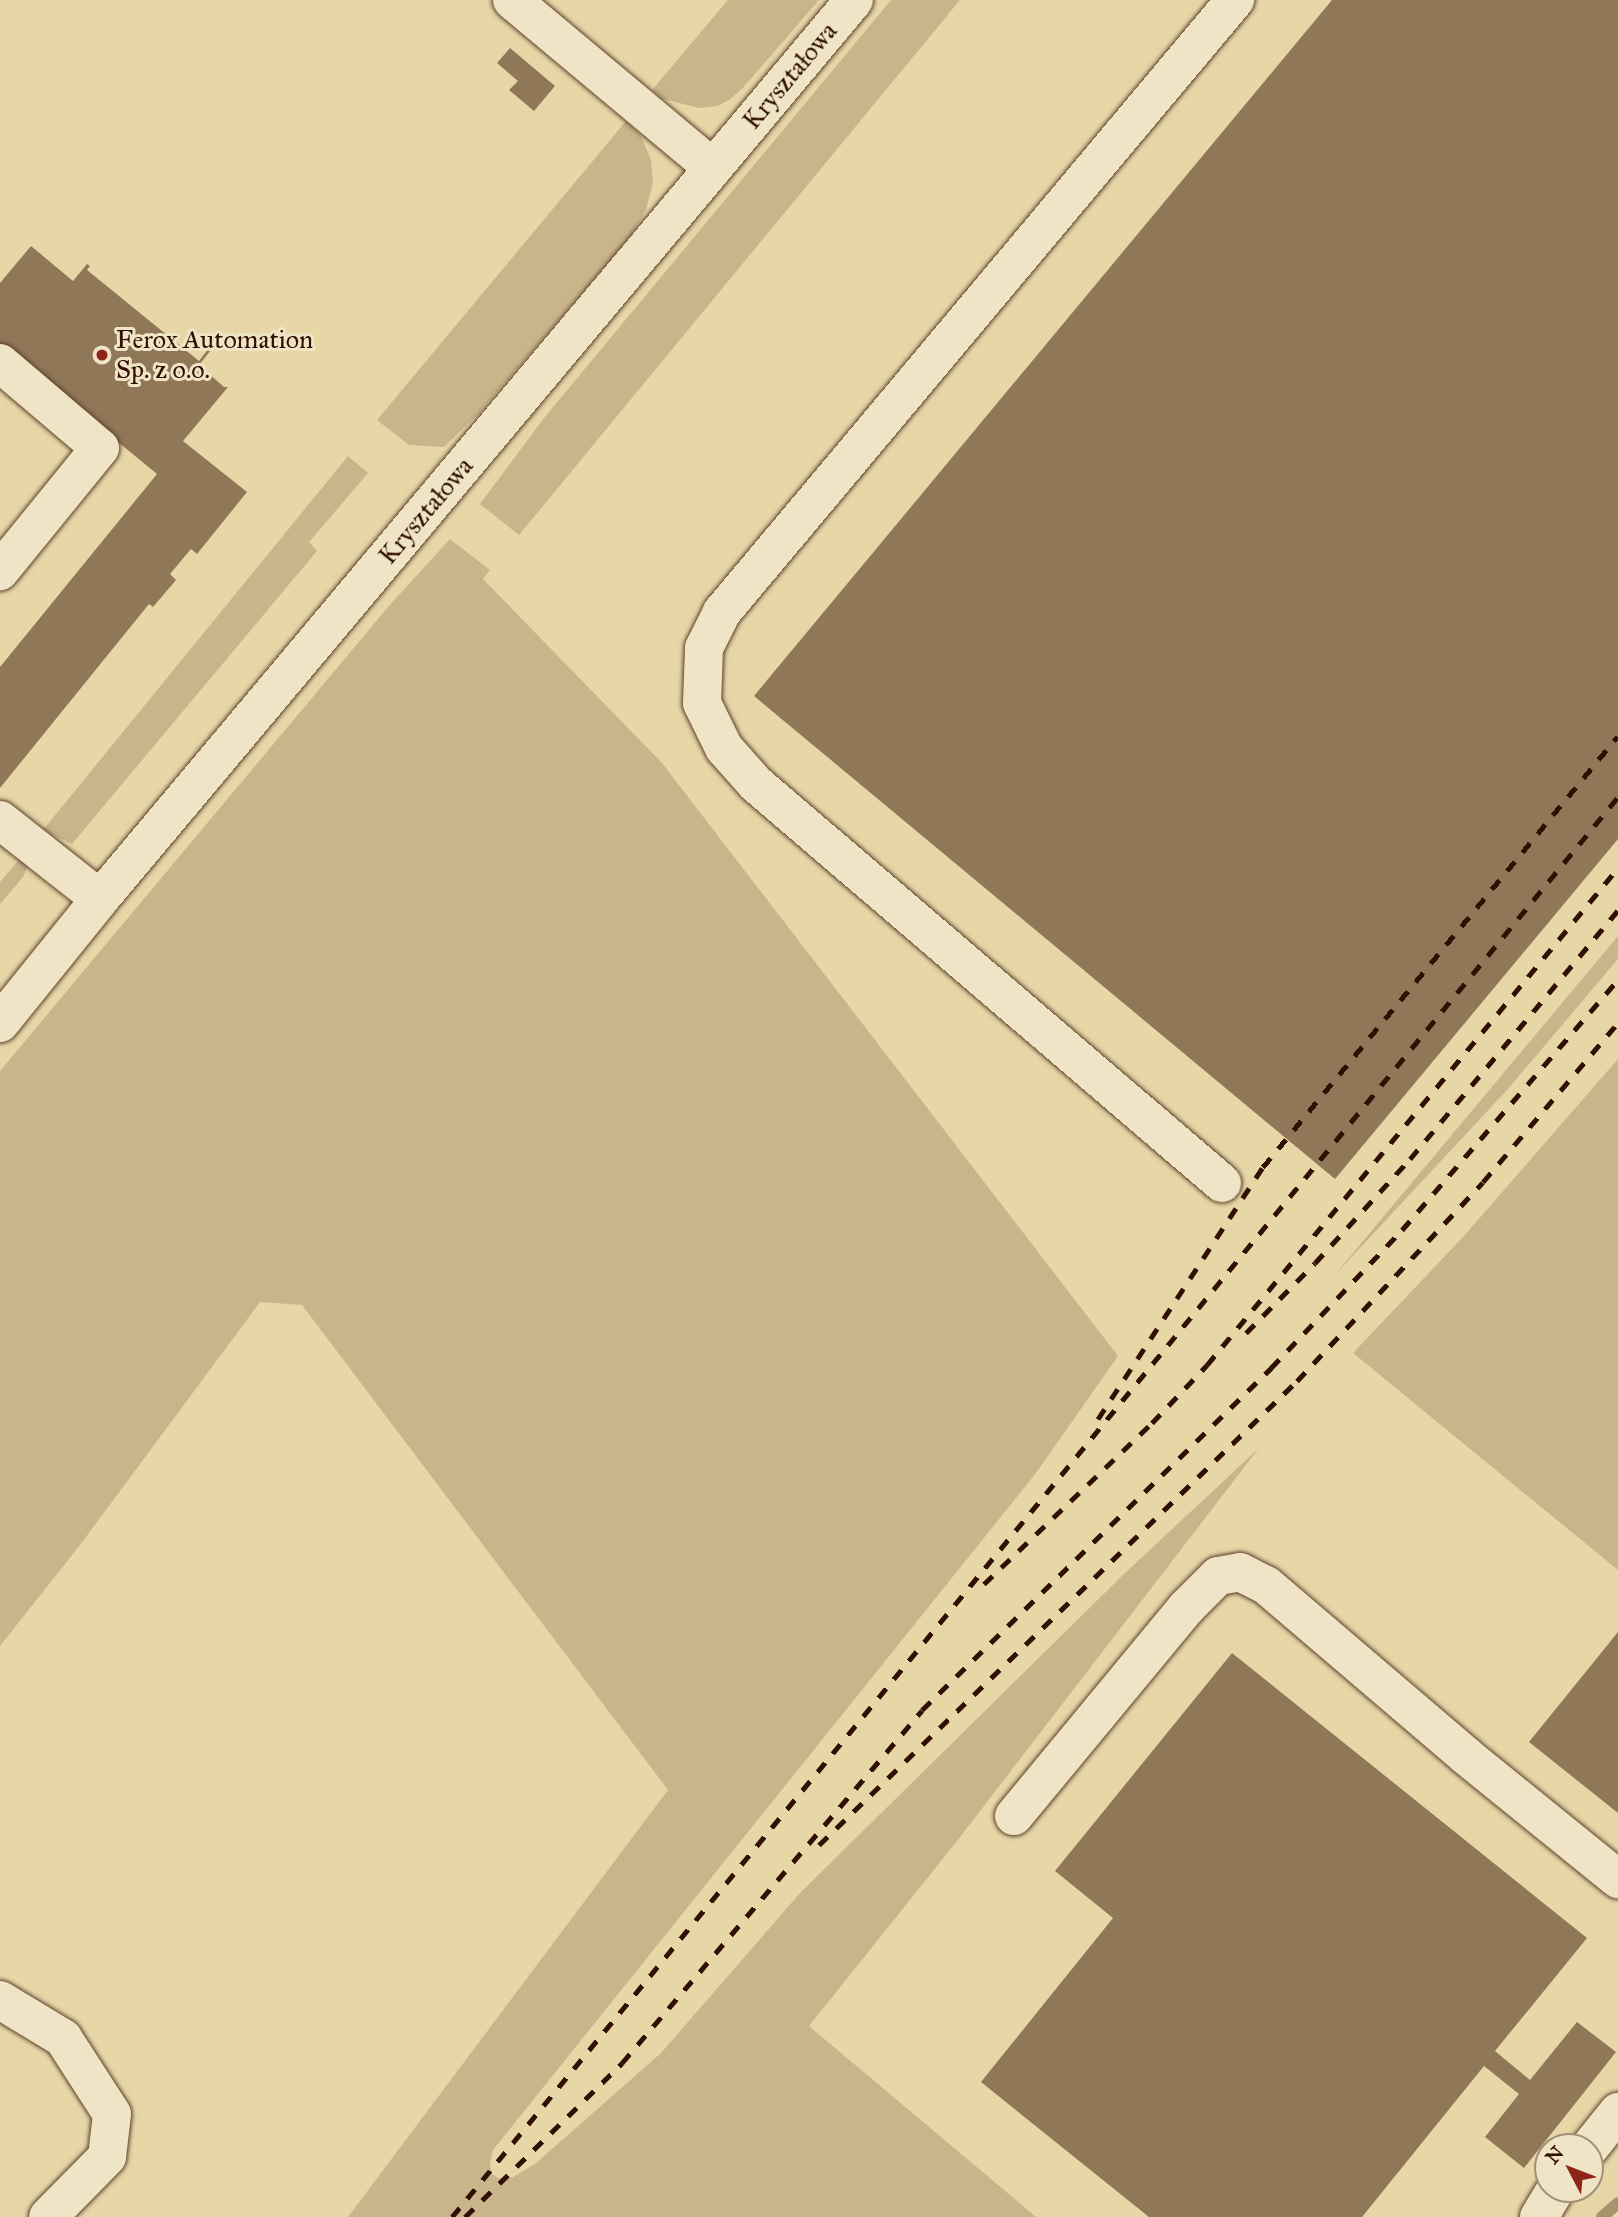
<!DOCTYPE html>
<meta charset="utf-8">
<style>
body{margin:0}
#map{position:relative;width:1618px;height:2217px;overflow:hidden;background:#e7d7a7;font-family:"IM FELL Great Primer",serif}
div>[style]{position:absolute}
[style*='--x']{left:calc(var(--x)*1px);top:calc(var(--y)*1px);width:calc(var(--w)*1px);rotate:calc(var(--a)*1deg)}
.green>*{inset:0;background:#c8b58b}
.stream>*{height:12px;margin:-6px;padding:0 6px;transform-origin:6px;border-radius:6px;background:#a9936f}
.building>*{inset:0;background:#907758}
.roads{filter:drop-shadow(0 0 2px #5e412c) drop-shadow(0 0 2px #5e412c)}
.minor>*{height:38px;margin:-19px;padding:0 19px;transform-origin:19px;border-radius:19px;background:#efe5c6}
.rail>*{height:5px;margin-top:-2.5px;transform-origin:0;background:repeating-linear-gradient(90deg,#310f03 0 12px,transparent 0 24px)}
.dots>*{width:19px;height:19px;translate:-50% -50%;box-sizing:border-box;border:4px solid #efe5c6;border-radius:50%}
span{translate:-50% -50%;white-space:nowrap;text-align:center;line-height:1.15;-webkit-text-stroke:6px #efe5c6;paint-order:stroke}
.street-label{font-size:26px;color:#310f03}
.poi-label{font-size:26px;color:#310f03}
.left{translate:0 -50%;text-align:left}
.north{position:absolute;left:1534px;top:2133px;width:70px;height:70px;box-sizing:border-box;background:#efe5c6;border:2px solid #a38f78;border-radius:50%;rotate:312deg;font-size:19px;font-weight:700;line-height:28px;text-align:center;color:#310f03}
.north::after{content:'';display:block;margin:auto;width:24px;height:32px;background:#8f2418;clip-path:polygon(50% 0,100% 100%,50% 72%,0 100%)}
</style>
<div id="map">
<div class="green">
<div style="clip-path:polygon(728px 0,819px 0,742px 89px,729px 100px,717px 106px,699px 108px,663px 99px,652px 90px)"></div>
<div style="clip-path:polygon(891px 0,960px 0,519px 535px,480px 504px,544px 418px)"></div>
<div style="clip-path:polygon(626px 121px,641px 136px,651px 160px,653px 182px,646px 210px,630px 237px,479px 413px,444px 447px,409px 445px,377px 420px)"></div>
<div style="clip-path:polygon(348px 456px,368px 473px,309px 542px,317px 551px,72px 844px,43px 830px)"></div>
<div style="clip-path:polygon(450px 539px,490px 570px,483px 579px,662px 763px,1118px 1356px,1036px 1473px,493px 2150px,490px 2163px,492px 2174px,498px 2178px,513px 2177px,535px 2164px,661px 2053px,800px 1893px,1124px 1574px,1259px 1448px,957px 1841px,809px 2026px,1036px 2217px,348px 2217px,668px 1790px,302px 1305px,260px 1302px,80px 1545px,0 1646px,0 1071px,388px 607px)"></div>
<div style="clip-path:polygon(22px 856px,29px 863px,23px 877px,0 904px,0 882px)"></div>
<div style="clip-path:polygon(1618px 936px,1618px 959px,1507px 1090px,1333px 1277px)"></div>
<div style="clip-path:polygon(1618px 1059px,1618px 1570px,1353px 1353px,1464px 1236px)"></div>
</div>
<div class="stream">
<div style="--x:1602;--y:2217;--w:21;--a:-41"></div>
</div>
<div class="building">
<div style="clip-path:polygon(1332px 0,1618px 0,1618px 839px,1335px 1179px,754px 696px)"></div>
<div style="clip-path:polygon(510px 48px,555px 86px,534px 111px,509px 90px,518px 81px,497px 63px)"></div>
<div style="clip-path:polygon(31px 246px,73px 281px,87px 264px,90px 266px,87px 270px,199px 361px,209px 348px,211px 350px,199px 365px,224px 387px,228px 387px,183px 441px,247px 492px,197px 554px,191px 549px,170px 574px,176px 580px,153px 607px,149px 604px,0 788px,0 667px,157px 474px,0 345px,0 283px)"></div>
<div style="clip-path:polygon(1618px 1632px,1618px 1813px,1529px 1742px)"></div>
<div style="clip-path:polygon(1232px 1653px,1587px 1938px,1495px 2051px,1530px 2080px,1577px 2022px,1616px 2052px,1524px 2168px,1485px 2137px,1519px 2094px,1484px 2066px,1362px 2217px,1149px 2217px,981px 2082px,1113px 1918px,1055px 1871px)"></div>
</div>
<div class="roads">
<div class="minor">
<div style="--x:512;--y:0;--w:262;--a:39.9"></div>
<div style="--x:0;--y:363;--w:131;--a:40.4"></div>
<div style="--x:100;--y:448;--w:159;--a:129.1"></div>
<div style="--x:0;--y:820;--w:127;--a:38.3"></div>
<div style="--x:0;--y:1023;--w:159;--a:-51.1"></div>
<div style="--x:100;--y:899;--w:1173;--a:-50.01"></div>
<div style="--x:1222;--y:1183;--w:613;--a:-139.43"></div>
<div style="--x:756;--y:784;--w:48;--a:-131.6"></div>
<div style="--x:724;--y:748;--w:50;--a:-116.1"></div>
<div style="--x:702;--y:703;--w:55;--a:-87.9"></div>
<div style="--x:704;--y:648;--w:40;--a:-63.4"></div>
<div style="--x:722;--y:612;--w:799;--a:-50.03"></div>
<div style="--x:1014;--y:1816;--w:270;--a:-50.4"></div>
<div style="--x:1186;--y:1608;--w:45;--a:-45"></div>
<div style="--x:1218;--y:1576;--w:22;--a:-10"></div>
<div style="--x:1240;--y:1572;--w:29;--a:27"></div>
<div style="--x:1266;--y:1585;--w:263;--a:40.5"></div>
<div style="--x:1466;--y:1756;--w:196;--a:39"></div>
<div style="--x:0;--y:2000;--w:74;--a:31.1"></div>
<div style="--x:63;--y:2038;--w:90;--a:57.2"></div>
<div style="--x:112;--y:2114;--w:43;--a:96.6"></div>
<div style="--x:107;--y:2157;--w:84;--a:134.5"></div>
<div style="--x:1590;--y:2147;--w:45;--a:-51.3"></div>
<div style="--x:1539;--y:2217;--w:33;--a:-59"></div>
</div>
</div>
<div class="rail">
<div style="--x:1246;--y:1333;--w:98;--a:-45.4"></div>
<div style="--x:1315;--y:1263;--w:141;--a:-47.6"></div>
<div style="--x:1410;--y:1159;--w:324;--a:-50.1"></div>
<div style="--x:1098;--y:1419;--w:301;--a:-56.8"></div>
<div style="--x:1263;--y:1167;--w:558;--a:-50.52"></div>
<div style="--x:984;--y:1584;--w:233;--a:-43.8"></div>
<div style="--x:1152;--y:1423;--w:80;--a:-46.5"></div>
<div style="--x:1207;--y:1365;--w:645;--a:-50.41"></div>
<div style="--x:819;--y:1845;--w:666;--a:-44.15"></div>
<div style="--x:1297;--y:1381;--w:272;--a:-46.9"></div>
<div style="--x:1483;--y:1182;--w:209;--a:-49.7"></div>
<div style="--x:452;--y:2217;--w:1837;--a:-50.61"></div>
<div style="--x:465;--y:2217;--w:220;--a:-44.4"></div>
<div style="--x:622;--y:2063;--w:463;--a:-49.6"></div>
<div style="--x:922;--y:1710;--w:489;--a:-44.4"></div>
<div style="--x:1271;--y:1368;--w:190;--a:-46.5"></div>
<div style="--x:1402;--y:1230;--w:330;--a:-49.2"></div>
</div>
<div class="dots">
<div style="left:102px;top:355px;background:#8f2418"></div>
</div>
<div class="street-label">
<span style="left:790px;top:76px;rotate:-50deg">Kryształowa</span>
<span style="left:426px;top:511px;rotate:-50deg">Kryształowa</span>
</div>
<div class="poi-label">
<span class="left" style="left:116px;top:355px">Ferox Automation<br>Sp. z o.o.</span>
</div>
<div class="north">N</div>
</div>
